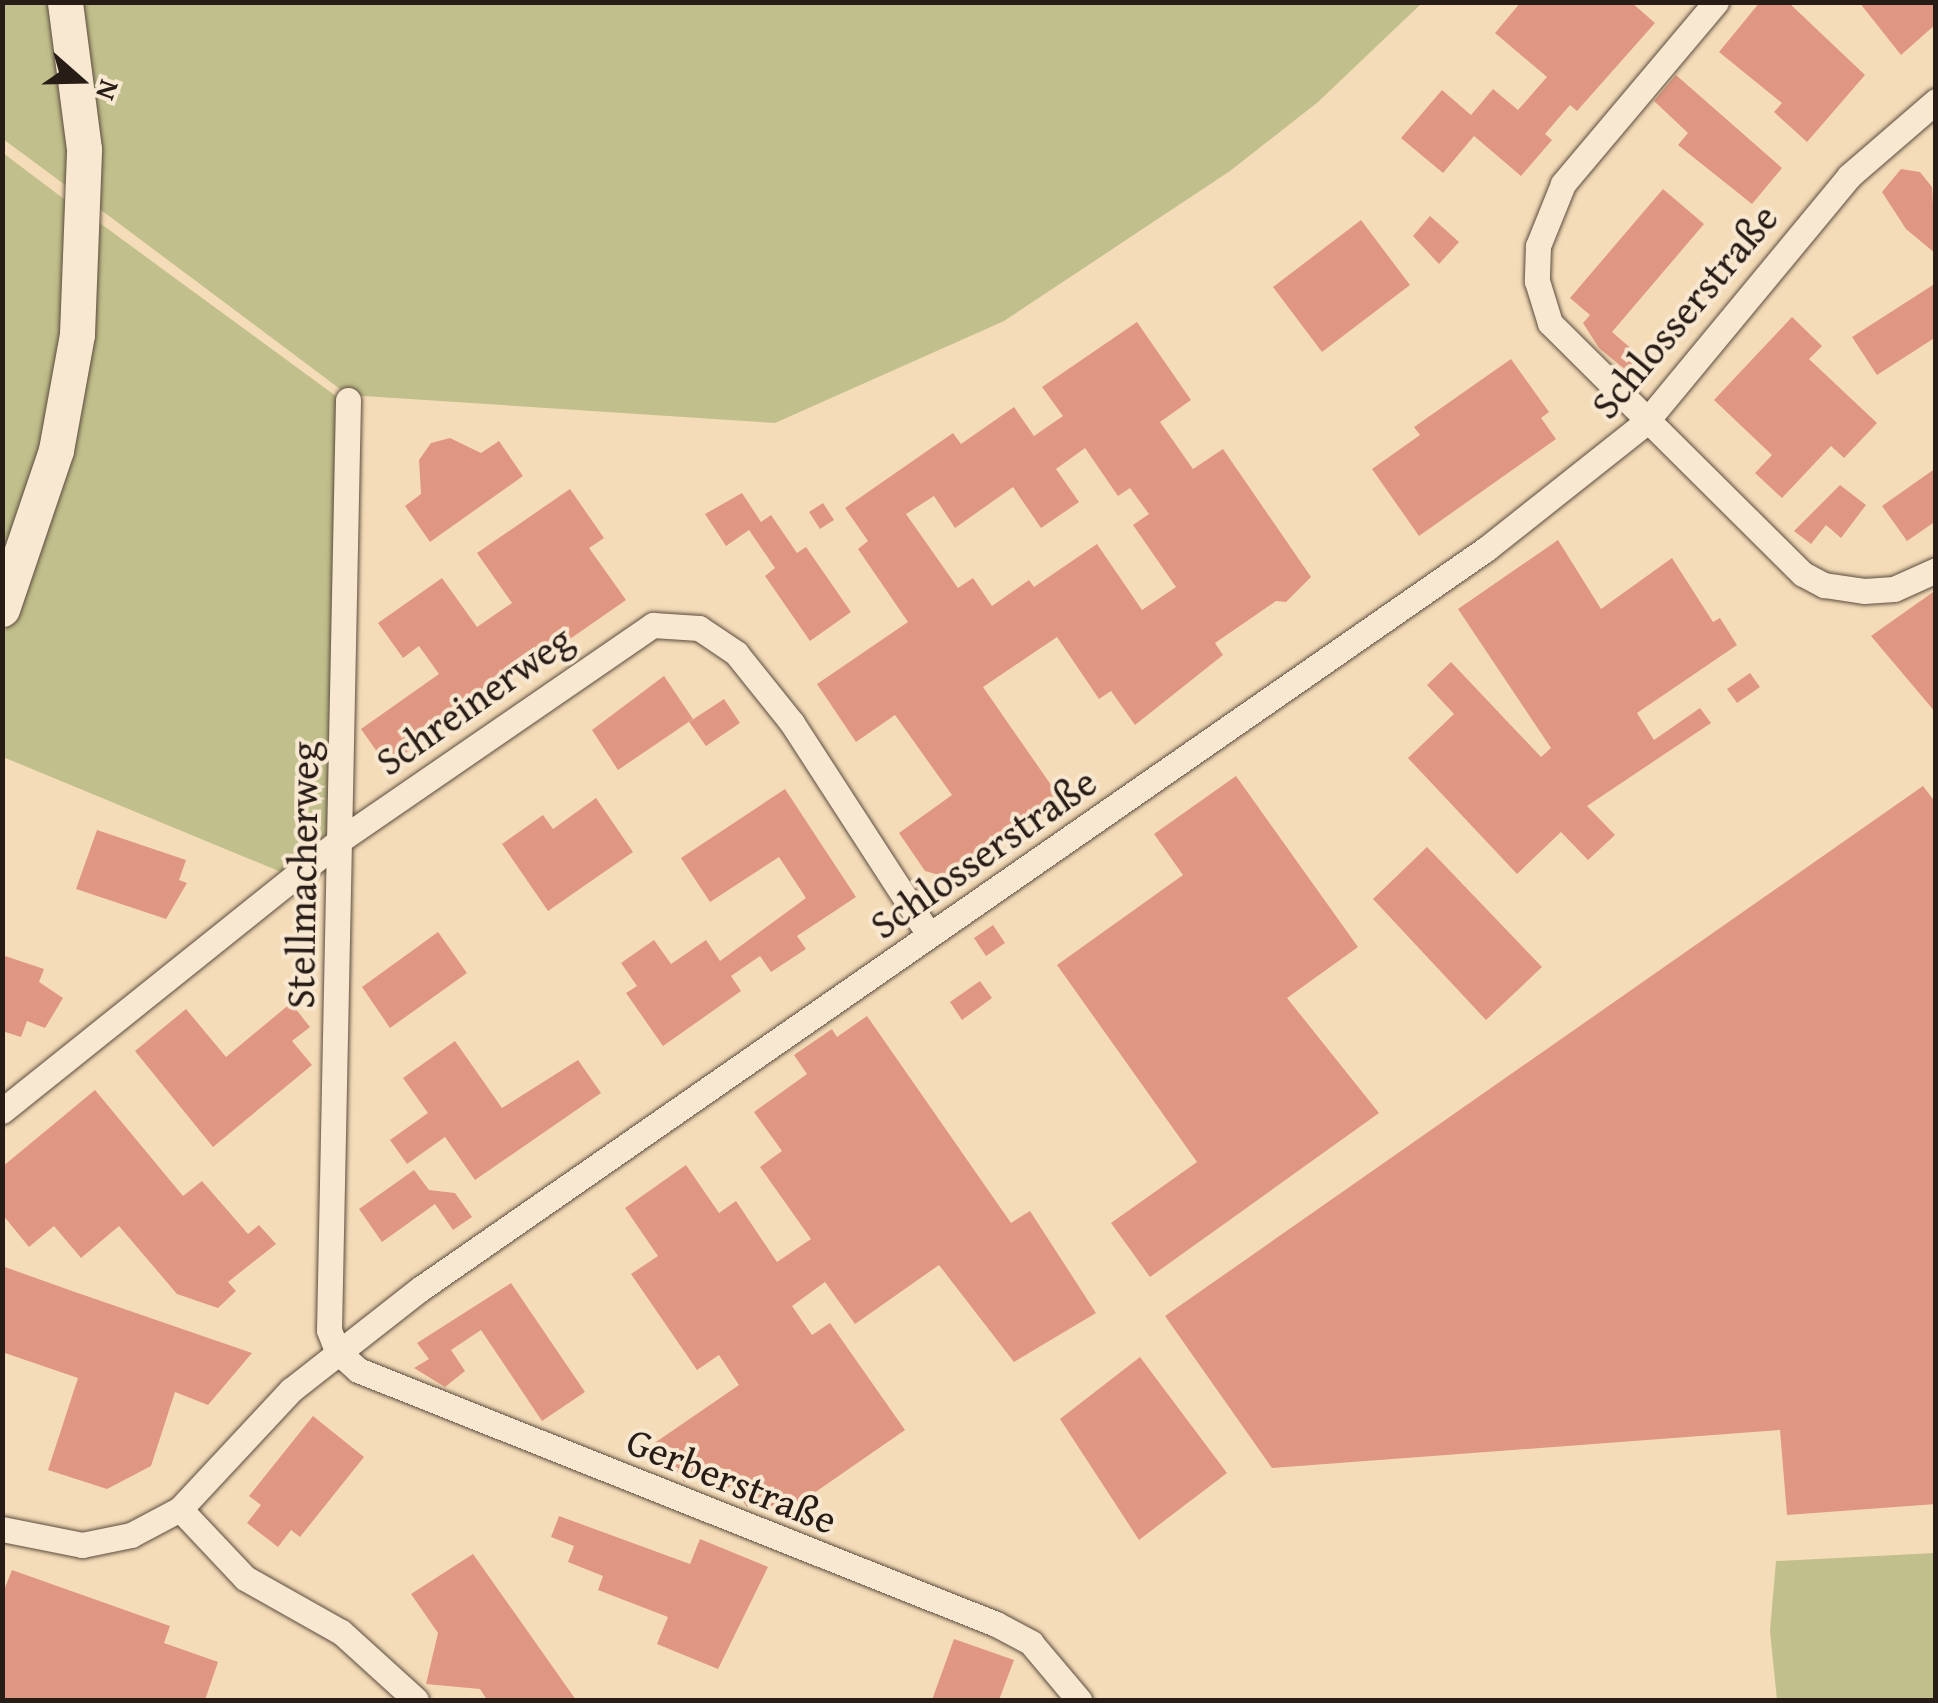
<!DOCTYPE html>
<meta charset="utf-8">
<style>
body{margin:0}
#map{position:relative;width:1938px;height:1703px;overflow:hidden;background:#f5dcb8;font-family:"Gentium Book Plus",serif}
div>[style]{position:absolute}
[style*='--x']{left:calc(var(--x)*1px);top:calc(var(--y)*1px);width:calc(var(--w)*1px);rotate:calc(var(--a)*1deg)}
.green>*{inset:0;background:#c1bf8b}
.building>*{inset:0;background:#e09781}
.roads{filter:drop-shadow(0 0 2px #5b4c3f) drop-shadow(0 0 2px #5b4c3f)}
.street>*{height:25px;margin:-12.5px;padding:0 12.5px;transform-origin:12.5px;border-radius:12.5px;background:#f8e8d1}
.secondary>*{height:35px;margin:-17.5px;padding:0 17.5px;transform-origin:17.5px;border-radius:17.5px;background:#f8e8d1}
span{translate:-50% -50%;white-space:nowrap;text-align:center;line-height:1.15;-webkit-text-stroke:8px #f8e8d1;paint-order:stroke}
.street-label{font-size:40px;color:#281c17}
.frame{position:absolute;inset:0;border:5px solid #281c17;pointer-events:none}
.north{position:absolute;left:30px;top:30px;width:100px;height:100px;-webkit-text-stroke:8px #f8e8d1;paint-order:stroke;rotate:110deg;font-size:28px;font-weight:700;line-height:40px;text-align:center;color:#281c17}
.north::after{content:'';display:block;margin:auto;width:35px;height:45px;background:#281c17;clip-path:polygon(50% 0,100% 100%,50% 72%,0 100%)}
</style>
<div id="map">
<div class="green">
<div style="clip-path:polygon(2px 3px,51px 3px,72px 190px,3px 139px)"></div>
<div style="clip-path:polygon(78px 3px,1422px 3px,1318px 102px,1230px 171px,1004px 321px,775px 423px,348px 395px,97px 207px)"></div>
<div style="clip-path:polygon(3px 153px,72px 205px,63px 338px,35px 484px,3px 578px)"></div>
<div style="clip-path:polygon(97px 221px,344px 402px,333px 829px,281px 872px,3px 757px,2px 639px,33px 565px)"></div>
<div style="clip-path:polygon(1935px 1553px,1935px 1700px,1777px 1700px,1770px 1631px,1776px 1561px)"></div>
</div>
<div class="building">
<div style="clip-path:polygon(1521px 2px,1631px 2px,1655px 23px,1577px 111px,1570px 105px,1545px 134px,1552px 140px,1521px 176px,1474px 136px,1443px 173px,1401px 138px,1442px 90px,1471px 115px,1493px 89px,1518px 110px,1547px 77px,1495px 33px)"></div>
<div style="clip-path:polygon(1760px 2px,1788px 2px,1865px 75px,1807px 142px,1774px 112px,1782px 103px,1719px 52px)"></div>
<div style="clip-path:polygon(1859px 2px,1936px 2px,1936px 24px,1901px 55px)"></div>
<div style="clip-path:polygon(1676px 75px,1782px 168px,1752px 204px,1678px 145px,1688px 133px,1654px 101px)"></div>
<div style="clip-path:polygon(1901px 169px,1920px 172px,1932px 187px,1936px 254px,1906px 229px,1882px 192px)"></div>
<div style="clip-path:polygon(1663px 189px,1704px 224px,1612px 332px,1640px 356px,1627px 371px,1599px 348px,1583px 323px,1590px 315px,1570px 298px)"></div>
<div style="clip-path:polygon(1430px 216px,1459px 242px,1439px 264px,1413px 236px)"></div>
<div style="clip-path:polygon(1361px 220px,1410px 285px,1322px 352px,1273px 287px)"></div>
<div style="clip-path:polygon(1936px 283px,1936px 337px,1877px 375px,1852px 337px)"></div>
<div style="clip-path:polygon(1792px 317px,1822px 346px,1809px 359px,1877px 423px,1844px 458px,1831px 446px,1782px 498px,1755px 473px,1772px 455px,1714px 400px)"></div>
<div style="clip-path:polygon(evenodd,1137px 322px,1191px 400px,1160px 422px,1193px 469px,1223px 449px,1311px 577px,1286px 602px,1276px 601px,1215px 643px,1223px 655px,1135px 725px,1111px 691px,1099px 699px,1057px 637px,983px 687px,1058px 795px,943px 876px,925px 871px,899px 833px,952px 795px,895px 715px,856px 742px,817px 684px,908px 622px,858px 549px,868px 541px,845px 508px,953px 433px,961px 444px,1014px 407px,1034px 436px,1063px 416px,1042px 387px,1137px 322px,1085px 448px,1118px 496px,1130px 488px,1149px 514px,1133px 525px,1176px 587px,1142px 610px,1097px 544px,1034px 587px,1029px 580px,992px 606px,973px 578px,958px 588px,906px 514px,934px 496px,955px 528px,1013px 487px,1041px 528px,1079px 502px,1056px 469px,1085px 448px)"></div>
<div style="clip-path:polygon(1511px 359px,1549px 412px,1541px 418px,1556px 439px,1419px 536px,1372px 469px,1420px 435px,1414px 427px)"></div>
<div style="clip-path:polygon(450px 438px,481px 453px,499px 441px,523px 476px,430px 542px,405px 506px,421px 494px,419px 460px,431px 443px)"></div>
<div style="clip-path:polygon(1936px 468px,1936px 521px,1907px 541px,1882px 506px)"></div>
<div style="clip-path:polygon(1840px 485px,1866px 505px,1841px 538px,1826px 525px,1811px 544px,1794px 531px)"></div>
<div style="clip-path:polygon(570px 489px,604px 538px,589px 548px,626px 600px,387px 766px,361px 729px,439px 674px,419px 646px,403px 658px,378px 623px,442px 578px,477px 627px,512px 603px,477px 553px)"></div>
<div style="clip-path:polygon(742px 493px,761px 522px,771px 515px,797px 553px,806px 547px,851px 612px,810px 641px,765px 576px,775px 568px,749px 530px,726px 546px,705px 514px)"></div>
<div style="clip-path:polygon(823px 503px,834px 520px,820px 529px,809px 512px)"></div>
<div style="clip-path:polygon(1558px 540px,1601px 609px,1672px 558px,1713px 622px,1720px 618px,1737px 645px,1637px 713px,1654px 740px,1700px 708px,1711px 723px,1587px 806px,1615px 835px,1588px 860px,1561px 832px,1517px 874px,1408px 758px,1454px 714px,1427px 685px,1451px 662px,1541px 757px,1551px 748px,1458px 609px)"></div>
<div style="clip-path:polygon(1936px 590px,1936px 713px,1871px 636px)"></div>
<div style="clip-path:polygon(1750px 673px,1760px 687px,1737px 703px,1727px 689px)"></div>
<div style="clip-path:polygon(664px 676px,693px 719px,618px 770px,592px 730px)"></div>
<div style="clip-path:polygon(724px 699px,740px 723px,706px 746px,689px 722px)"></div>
<div style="clip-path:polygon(1236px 776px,1358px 947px,1287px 998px,1379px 1113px,1150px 1277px,1111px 1223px,1197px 1162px,1057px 965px,1183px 875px,1154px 834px)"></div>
<div style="clip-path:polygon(1923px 786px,1936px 803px,1936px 1504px,1787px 1515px,1780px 1430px,1272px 1468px,1165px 1316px)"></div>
<div style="clip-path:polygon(785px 789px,856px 897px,797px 936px,806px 949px,771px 972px,760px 956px,731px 976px,741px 991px,663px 1046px,626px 993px,637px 986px,621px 963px,654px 940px,671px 964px,706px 940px,720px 961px,806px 898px,779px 857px,710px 902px,681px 858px)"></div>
<div style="clip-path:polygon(596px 798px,633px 852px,548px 911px,502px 844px,543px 815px,553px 829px)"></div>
<div style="clip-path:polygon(97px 830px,186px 860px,179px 880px,187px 883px,166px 919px,76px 889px)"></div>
<div style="clip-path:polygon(1427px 847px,1542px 967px,1486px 1020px,1373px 899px)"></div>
<div style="clip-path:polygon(993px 925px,1005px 943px,986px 956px,974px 938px)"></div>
<div style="clip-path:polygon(438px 932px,467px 973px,390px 1028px,362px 987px)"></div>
<div style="clip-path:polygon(2px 955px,44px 969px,39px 982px,63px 998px,45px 1028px,27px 1021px,21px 1037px,2px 1031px)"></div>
<div style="clip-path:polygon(980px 981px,992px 998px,962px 1020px,950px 1002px)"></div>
<div style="clip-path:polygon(291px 1003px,310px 1027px,292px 1041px,312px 1065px,213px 1147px,135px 1051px,186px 1009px,226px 1057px)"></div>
<div style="clip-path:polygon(867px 1016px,1011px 1223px,1030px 1211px,1096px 1313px,1014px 1362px,939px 1265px,855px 1324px,825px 1282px,792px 1306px,812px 1335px,830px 1323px,905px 1430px,778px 1518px,763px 1496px,747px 1507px,732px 1485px,720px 1493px,704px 1470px,684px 1482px,656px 1442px,739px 1385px,719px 1355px,697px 1370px,631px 1274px,658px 1256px,625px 1208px,686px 1165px,719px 1213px,736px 1201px,777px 1262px,811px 1239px,760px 1167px,782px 1151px,754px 1112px,807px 1074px,794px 1055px,832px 1029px,837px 1037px)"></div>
<div style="clip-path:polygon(455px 1041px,502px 1108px,578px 1060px,601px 1093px,475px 1180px,445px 1137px,407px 1164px,390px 1140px,428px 1113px,403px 1078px)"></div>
<div style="clip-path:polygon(95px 1090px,183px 1196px,202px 1181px,248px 1234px,259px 1225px,276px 1244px,228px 1282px,236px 1291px,218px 1308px,177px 1294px,119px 1226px,81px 1258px,54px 1226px,29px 1247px,2px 1214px,2px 1167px)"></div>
<div style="clip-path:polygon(414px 1170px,429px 1190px,455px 1193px,472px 1217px,453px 1230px,435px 1204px,382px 1242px,359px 1209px)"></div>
<div style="clip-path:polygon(2px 1266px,75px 1292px,252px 1353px,208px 1405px,175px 1392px,151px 1466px,107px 1489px,48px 1470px,78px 1378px,2px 1352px)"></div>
<div style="clip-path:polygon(511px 1283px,585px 1392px,542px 1421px,481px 1330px,451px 1350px,465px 1371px,445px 1387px,414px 1368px,429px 1359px,417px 1343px)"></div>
<div style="clip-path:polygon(1140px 1357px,1227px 1473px,1139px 1540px,1060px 1419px)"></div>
<div style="clip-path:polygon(313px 1416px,364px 1457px,300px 1537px,291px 1530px,278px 1547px,247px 1523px,261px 1505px,249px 1496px)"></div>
<div style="clip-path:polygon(559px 1516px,690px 1564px,700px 1539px,768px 1567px,718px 1669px,657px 1644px,668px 1617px,598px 1590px,603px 1576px,568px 1562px,574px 1546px,551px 1537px)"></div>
<div style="clip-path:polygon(473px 1554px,576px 1700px,487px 1700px,480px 1689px,426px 1684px,438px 1633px,411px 1594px)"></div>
<div style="clip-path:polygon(12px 1570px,170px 1626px,164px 1643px,218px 1662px,205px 1700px,2px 1700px,2px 1595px)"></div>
<div style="clip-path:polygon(954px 1639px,1014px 1660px,999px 1700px,932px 1700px)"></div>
</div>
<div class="roads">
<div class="street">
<div style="--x:1716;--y:2;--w:238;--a:130.1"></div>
<div style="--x:1563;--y:184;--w:67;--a:112"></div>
<div style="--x:1538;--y:246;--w:35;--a:92"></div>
<div style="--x:1537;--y:281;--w:44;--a:72.8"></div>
<div style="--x:1550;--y:323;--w:356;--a:44.8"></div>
<div style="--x:1803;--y:574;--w:24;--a:28"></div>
<div style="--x:1824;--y:585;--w:40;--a:8.5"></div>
<div style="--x:1864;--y:591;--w:30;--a:-4"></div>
<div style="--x:1894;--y:589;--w:46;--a:-24.3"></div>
<div style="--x:348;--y:400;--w:930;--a:91.17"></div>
<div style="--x:329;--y:1330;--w:22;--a:69"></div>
<div style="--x:337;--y:1351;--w:28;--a:42"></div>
<div style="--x:358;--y:1370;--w:687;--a:21.71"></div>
<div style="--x:996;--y:1624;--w:40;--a:28"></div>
<div style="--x:1031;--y:1643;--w:75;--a:49.9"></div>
<div style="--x:2;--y:1111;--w:433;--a:-38.7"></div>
<div style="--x:340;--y:840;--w:380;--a:-34.5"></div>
<div style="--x:653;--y:625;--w:46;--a:3.7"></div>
<div style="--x:699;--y:628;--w:45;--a:34"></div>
<div style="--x:736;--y:653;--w:90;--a:51.3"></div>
<div style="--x:792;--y:723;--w:252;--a:57.1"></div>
<div style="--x:180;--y:1509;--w:95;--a:46.7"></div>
<div style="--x:245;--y:1578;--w:110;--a:29.4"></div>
<div style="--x:341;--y:1632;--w:101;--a:42.2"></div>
<div style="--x:2;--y:1529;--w:82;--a:11.3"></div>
<div style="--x:82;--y:1545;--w:50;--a:-11.5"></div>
<div style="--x:131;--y:1535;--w:55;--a:-28"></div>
<div style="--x:180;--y:1509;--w:163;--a:-47"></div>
<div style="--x:291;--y:1390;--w:164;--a:-38.1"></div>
<div style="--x:420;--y:1289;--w:1298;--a:-34.77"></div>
<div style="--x:1486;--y:549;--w:203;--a:-38.4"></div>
<div style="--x:1645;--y:423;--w:320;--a:-50.4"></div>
<div style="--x:1849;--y:176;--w:115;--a:-40.8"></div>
</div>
<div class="secondary">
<div style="--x:2;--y:609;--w:168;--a:-71.2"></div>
<div style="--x:56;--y:450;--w:118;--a:-79.7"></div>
<div style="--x:77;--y:334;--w:185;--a:-87.8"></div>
<div style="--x:84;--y:149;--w:148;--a:-97.4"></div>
</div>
</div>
<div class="street-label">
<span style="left:1684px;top:311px;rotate:-50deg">Schlosserstraße</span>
<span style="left:474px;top:700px;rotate:-35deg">Schreinerweg</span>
<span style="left:983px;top:853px;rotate:-35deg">Schlosserstraße</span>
<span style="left:302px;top:875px;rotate:-89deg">Stellmacherweg</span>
<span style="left:732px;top:1480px;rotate:22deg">Gerberstraße</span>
</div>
<div class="frame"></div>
<div class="north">N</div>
</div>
